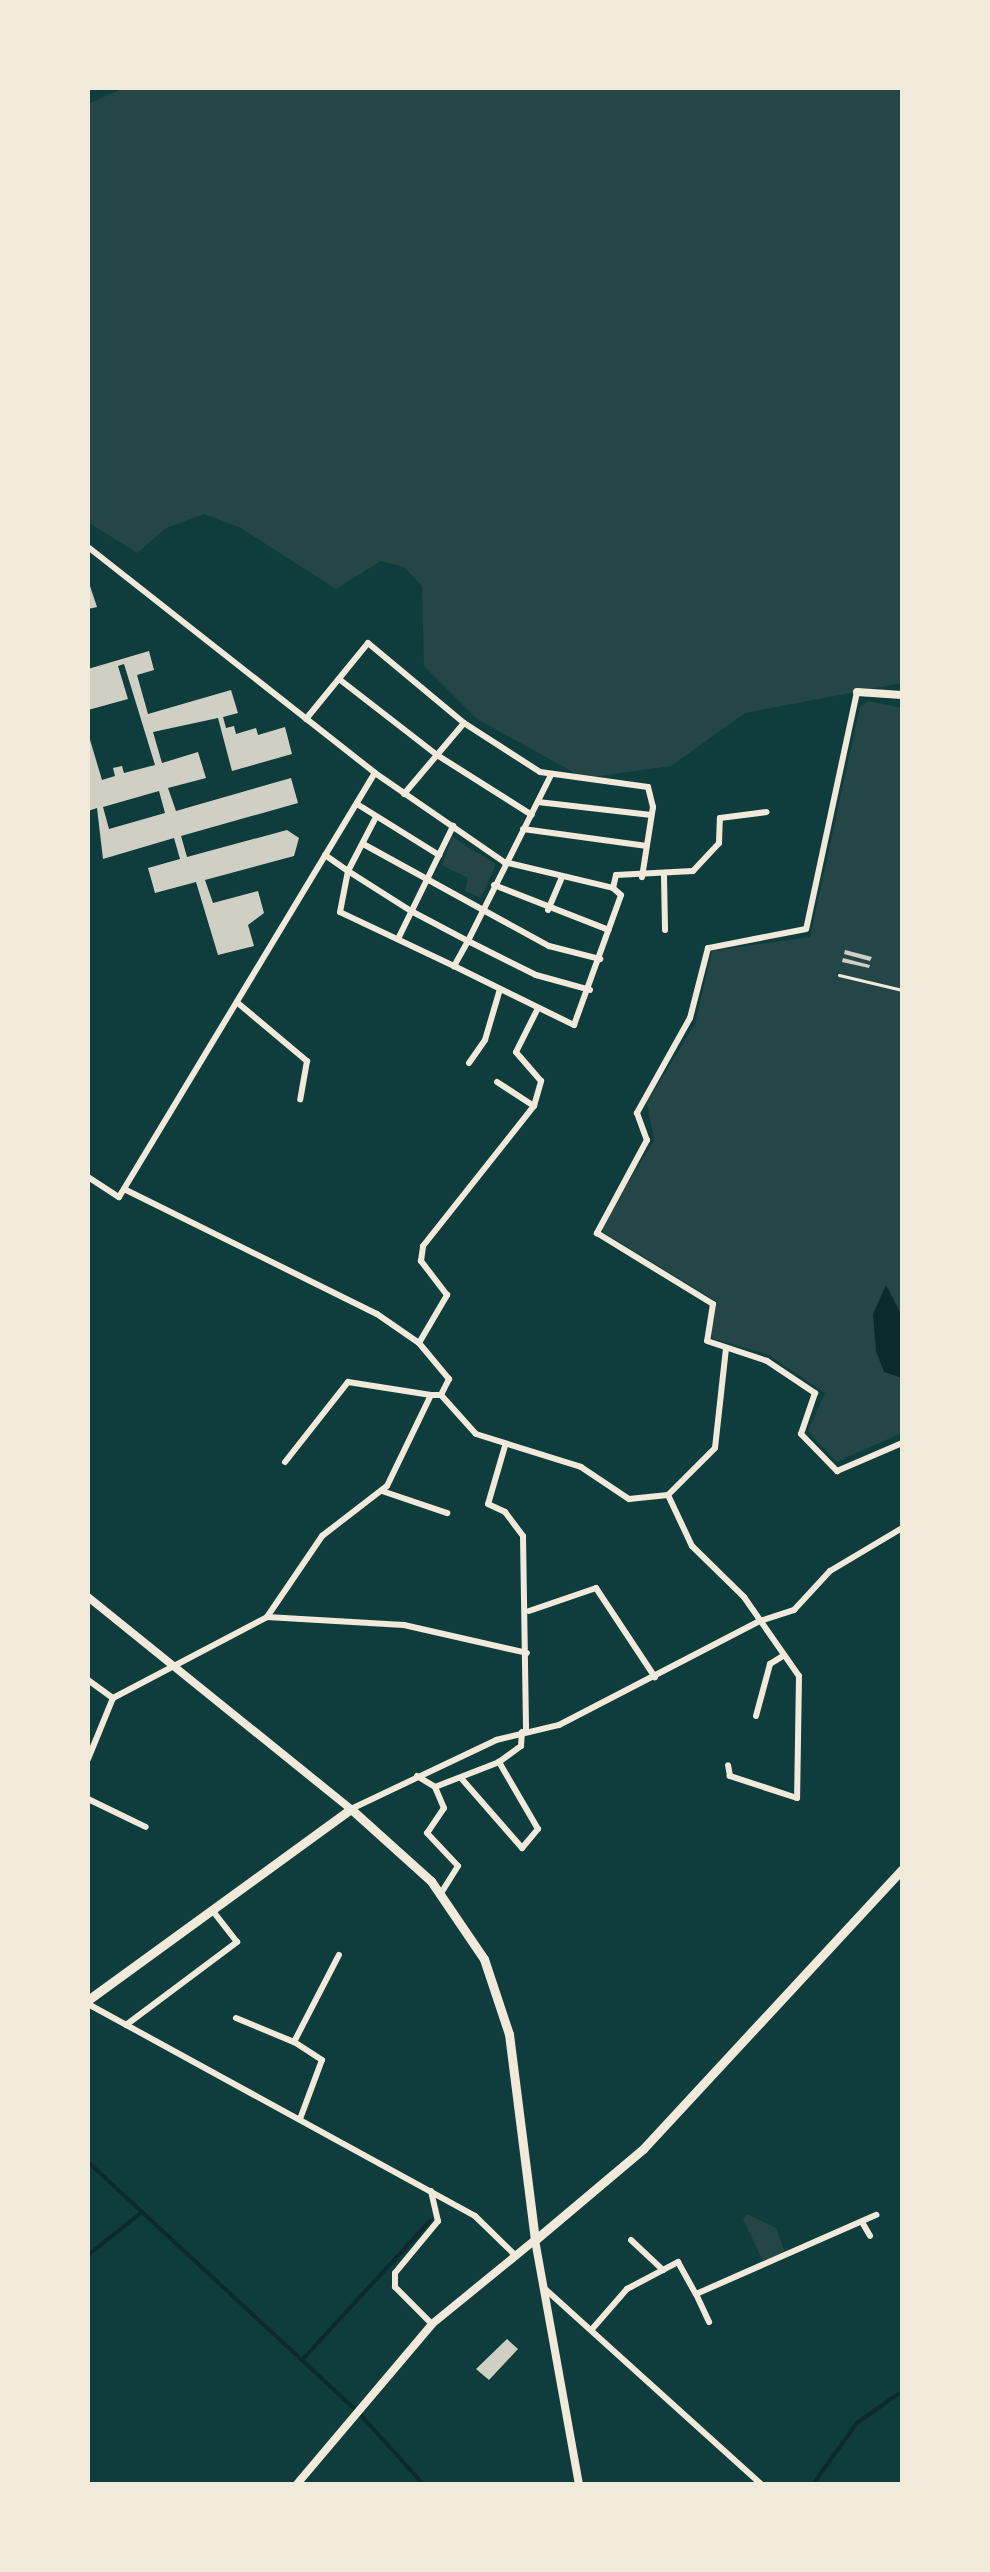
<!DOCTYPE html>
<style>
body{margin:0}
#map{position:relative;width:990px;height:2572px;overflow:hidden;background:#0f3d3e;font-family:Inter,sans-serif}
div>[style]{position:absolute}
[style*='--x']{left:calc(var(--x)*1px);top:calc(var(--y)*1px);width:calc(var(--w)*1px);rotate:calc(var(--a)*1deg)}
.green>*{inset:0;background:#244646}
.water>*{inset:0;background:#0a2a2b}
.stream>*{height:4px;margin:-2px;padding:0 2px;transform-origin:2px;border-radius:2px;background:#0a2a2b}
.building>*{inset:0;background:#cfcfc3}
.service>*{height:3px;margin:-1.5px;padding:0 1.5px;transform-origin:1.5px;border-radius:1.5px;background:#f1e9da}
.minor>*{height:6px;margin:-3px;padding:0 3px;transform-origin:3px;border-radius:3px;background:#f1e9da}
.tertiary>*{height:8px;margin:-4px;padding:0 4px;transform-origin:4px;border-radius:4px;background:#f1e9da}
.secondary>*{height:9px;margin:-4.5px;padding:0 4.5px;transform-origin:4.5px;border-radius:4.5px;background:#f1e9da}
span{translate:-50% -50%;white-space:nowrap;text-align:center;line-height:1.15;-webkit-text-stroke:7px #f1e9da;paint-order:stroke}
.frame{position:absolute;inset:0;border:90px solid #f1e9da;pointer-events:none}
</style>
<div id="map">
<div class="green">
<div style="clip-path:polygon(124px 88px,902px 88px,902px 683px,745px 713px,671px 766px,584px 778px,477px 719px,424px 666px,422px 586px,404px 567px,381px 561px,336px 589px,239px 527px,204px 514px,166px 528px,137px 553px,88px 522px,88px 104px)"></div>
<div style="clip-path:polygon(868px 701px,902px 708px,902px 1433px,836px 1462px,808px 1431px,825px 1393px,767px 1354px,714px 1339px,709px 1331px,716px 1301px,603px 1232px,603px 1222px,654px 1141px,647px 1102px,695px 1024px,712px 951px,810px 937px,860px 707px)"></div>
<div style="clip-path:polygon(452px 837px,496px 864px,481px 898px,465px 891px,468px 878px,442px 865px)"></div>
<div style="clip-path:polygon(747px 2214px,776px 2228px,785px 2252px,763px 2261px,743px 2219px)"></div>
</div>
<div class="water">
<div style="clip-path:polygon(886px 1285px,902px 1316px,902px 1378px,884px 1372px,876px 1351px,873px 1314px)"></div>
</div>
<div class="stream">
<div style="--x:88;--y:2162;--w:74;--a:42.8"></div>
<div style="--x:142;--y:2212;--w:69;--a:141.5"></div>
<div style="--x:142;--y:2212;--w:294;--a:42.8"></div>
<div style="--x:358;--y:2412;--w:97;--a:47.9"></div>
<div style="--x:302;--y:2360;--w:189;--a:-47.4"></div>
<div style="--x:813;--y:2484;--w:75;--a:-54.2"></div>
<div style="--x:857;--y:2423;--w:50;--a:-35.3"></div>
</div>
<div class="building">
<div style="clip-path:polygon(88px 580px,97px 607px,88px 609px)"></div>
<div style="clip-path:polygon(evenodd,149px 651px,154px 670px,137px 675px,148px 714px,231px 690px,238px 713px,223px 717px,226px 728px,234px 726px,236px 734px,256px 728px,258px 735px,285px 727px,292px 754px,232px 771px,218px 718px,153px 732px,162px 763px,198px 752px,206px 778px,168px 788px,176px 811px,291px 778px,298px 803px,181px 836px,187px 857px,287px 830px,299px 838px,294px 856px,205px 880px,213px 903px,258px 891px,264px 913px,248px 925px,254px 946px,218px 955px,196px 882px,155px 893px,148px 868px,180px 859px,174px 838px,103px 859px,97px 808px,88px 811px,88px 733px,102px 780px,115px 776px,113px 768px,122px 766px,124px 773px,155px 765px,124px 664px,118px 666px,128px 699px,88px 710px,88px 669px,149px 651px,159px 791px,165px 813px,109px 829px,103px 807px,159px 791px)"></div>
<div style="clip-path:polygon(845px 950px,872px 957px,870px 961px,844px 954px)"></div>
<div style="clip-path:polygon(843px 958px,870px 965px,869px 968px,842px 962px)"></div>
<div style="clip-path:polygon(507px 2339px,518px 2349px,489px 2380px,476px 2369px)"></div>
</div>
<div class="service">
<div style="--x:839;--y:975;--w:65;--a:13.4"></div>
</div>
<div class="minor">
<div style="--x:88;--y:547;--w:365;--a:38.2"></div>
<div style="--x:375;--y:773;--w:157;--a:34.6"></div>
<div style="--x:504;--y:862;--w:112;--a:13.4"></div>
<div style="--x:613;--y:888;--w:13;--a:-77"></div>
<div style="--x:616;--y:875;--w:77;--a:-3"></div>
<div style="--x:693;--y:871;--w:38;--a:-47"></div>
<div style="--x:719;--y:843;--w:25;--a:-88"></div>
<div style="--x:720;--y:818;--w:47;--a:-7.3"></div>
<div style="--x:339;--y:679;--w:124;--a:37.8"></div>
<div style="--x:437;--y:755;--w:112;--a:32.3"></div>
<div style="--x:857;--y:692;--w:242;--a:102.1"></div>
<div style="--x:806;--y:929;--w:100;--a:169"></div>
<div style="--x:708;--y:948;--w:72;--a:104.4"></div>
<div style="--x:690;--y:1018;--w:109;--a:119.2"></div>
<div style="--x:637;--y:1113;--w:29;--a:70"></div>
<div style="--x:647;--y:1140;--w:106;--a:118.3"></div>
<div style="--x:597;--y:1233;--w:136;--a:31.5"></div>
<div style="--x:713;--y:1304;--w:37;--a:99"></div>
<div style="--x:707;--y:1341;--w:63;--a:18.4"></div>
<div style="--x:767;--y:1361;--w:58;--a:33.7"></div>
<div style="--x:815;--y:1393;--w:43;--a:108.9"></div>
<div style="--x:801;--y:1434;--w:52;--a:45.8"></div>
<div style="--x:837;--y:1471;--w:71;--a:-23.3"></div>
<div style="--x:306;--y:719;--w:98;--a:-50.8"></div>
<div style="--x:368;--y:643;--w:125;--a:39.8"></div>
<div style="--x:464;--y:723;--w:90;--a:32.8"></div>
<div style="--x:540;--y:772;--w:109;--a:7.9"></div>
<div style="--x:648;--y:787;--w:21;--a:76"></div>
<div style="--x:653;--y:807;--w:71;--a:98.9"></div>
<div style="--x:551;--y:775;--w:186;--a:116.6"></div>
<div style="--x:468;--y:941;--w:76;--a:26.6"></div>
<div style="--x:536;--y:975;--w:56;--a:15.5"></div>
<div style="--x:404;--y:794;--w:93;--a:-49.8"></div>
<div style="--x:538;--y:802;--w:114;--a:6.6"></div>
<div style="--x:357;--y:804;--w:97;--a:31.9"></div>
<div style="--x:523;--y:829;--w:125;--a:7.8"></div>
<div style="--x:365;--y:845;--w:210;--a:28.8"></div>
<div style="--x:549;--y:946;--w:53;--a:14.3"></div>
<div style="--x:325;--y:855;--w:28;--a:35"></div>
<div style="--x:348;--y:871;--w:75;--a:32.4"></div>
<div style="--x:411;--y:911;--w:64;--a:27.8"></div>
<div style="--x:468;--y:941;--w:29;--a:119"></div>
<div style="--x:454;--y:966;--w:126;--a:-154.7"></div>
<div style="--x:340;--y:912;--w:42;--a:-79"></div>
<div style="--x:348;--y:871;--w:61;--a:-62.6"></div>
<div style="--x:664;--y:876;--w:54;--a:88.9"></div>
<div style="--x:494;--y:885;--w:123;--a:21.4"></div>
<div style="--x:548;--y:910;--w:34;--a:-67"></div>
<div style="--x:398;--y:939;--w:126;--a:-64"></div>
<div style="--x:454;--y:966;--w:134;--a:26.2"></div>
<div style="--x:574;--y:1025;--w:138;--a:-70.1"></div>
<div style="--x:621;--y:895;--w:11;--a:-139"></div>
<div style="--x:239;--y:1004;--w:89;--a:40"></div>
<div style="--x:307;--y:1061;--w:39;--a:100"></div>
<div style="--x:469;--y:1063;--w:28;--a:-55"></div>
<div style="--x:485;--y:1040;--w:53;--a:-73.6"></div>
<div style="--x:497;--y:1082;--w:44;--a:33"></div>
<div style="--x:88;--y:1177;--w:37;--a:33"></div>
<div style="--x:119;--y:1197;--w:495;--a:-58.9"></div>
<div style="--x:124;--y:1189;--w:282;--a:26.3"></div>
<div style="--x:377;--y:1314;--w:51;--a:34.6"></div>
<div style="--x:419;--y:1343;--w:47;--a:50.2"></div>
<div style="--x:449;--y:1379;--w:18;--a:117"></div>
<div style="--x:441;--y:1395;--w:52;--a:48.1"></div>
<div style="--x:476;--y:1434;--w:110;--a:17.4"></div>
<div style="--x:581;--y:1467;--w:58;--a:33.7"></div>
<div style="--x:629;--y:1499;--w:39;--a:-6"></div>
<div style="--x:668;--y:1495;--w:56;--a:64.8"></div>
<div style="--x:692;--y:1546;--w:73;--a:44.4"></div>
<div style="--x:744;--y:1597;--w:96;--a:55.2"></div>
<div style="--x:799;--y:1676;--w:122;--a:90.9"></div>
<div style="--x:797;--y:1798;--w:71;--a:-161.8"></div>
<div style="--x:730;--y:1776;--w:11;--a:-100"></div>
<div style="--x:419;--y:1343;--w:56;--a:-59.7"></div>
<div style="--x:447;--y:1295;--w:43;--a:-127.4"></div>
<div style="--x:421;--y:1261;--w:15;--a:-82"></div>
<div style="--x:423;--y:1246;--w:179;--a:-51.6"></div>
<div style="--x:534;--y:1106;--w:26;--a:-74"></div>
<div style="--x:541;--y:1081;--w:38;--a:-131"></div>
<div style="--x:516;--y:1052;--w:47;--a:-63.4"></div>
<div style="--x:505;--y:1446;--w:60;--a:106.3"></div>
<div style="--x:488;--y:1504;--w:19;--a:25"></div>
<div style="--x:505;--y:1512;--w:30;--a:53"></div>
<div style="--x:523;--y:1536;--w:194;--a:89.1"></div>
<div style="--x:285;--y:1462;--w:102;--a:-51.8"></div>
<div style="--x:348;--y:1382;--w:84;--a:8.9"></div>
<div style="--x:382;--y:1491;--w:69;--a:18.7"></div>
<div style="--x:668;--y:1495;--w:66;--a:-45"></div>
<div style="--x:715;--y:1448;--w:100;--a:-83.7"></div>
<div style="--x:529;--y:1611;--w:71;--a:-18.9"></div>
<div style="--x:596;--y:1588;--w:107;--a:56.5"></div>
<div style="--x:267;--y:1617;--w:137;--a:3.3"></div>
<div style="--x:404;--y:1625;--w:126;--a:12.8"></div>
<div style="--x:88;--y:1680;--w:31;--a:36"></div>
<div style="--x:756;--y:1716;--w:54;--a:-74.9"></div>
<div style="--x:770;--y:1664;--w:13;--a:-32"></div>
<div style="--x:88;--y:1759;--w:66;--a:-67.7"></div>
<div style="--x:113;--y:1698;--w:174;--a:-27.7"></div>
<div style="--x:267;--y:1617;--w:98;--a:-55.8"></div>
<div style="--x:322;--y:1536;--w:82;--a:-37.6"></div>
<div style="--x:387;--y:1486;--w:101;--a:-64.2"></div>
<div style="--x:431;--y:1395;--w:10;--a:0"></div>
<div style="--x:417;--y:1776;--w:21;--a:31"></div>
<div style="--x:435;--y:1787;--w:23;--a:67"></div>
<div style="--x:444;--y:1808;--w:30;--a:124"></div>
<div style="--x:427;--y:1833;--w:45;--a:46.8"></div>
<div style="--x:458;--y:1866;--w:32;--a:122"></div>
<div style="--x:461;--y:1778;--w:93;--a:48.9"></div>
<div style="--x:522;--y:1848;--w:25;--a:-50"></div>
<div style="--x:538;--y:1829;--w:78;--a:-120.2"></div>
<div style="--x:435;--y:1787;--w:69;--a:-21.3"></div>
<div style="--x:499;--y:1762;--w:27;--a:-36"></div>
<div style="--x:521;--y:1746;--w:14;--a:-86"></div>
<div style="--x:88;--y:1799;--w:64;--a:25.8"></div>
<div style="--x:351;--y:1809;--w:161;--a:-25.4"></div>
<div style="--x:496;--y:1740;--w:65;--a:-13.4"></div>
<div style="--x:559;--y:1725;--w:226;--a:-27.4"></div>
<div style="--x:760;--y:1621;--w:36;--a:-18"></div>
<div style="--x:794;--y:1610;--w:53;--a:-47.3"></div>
<div style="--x:830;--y:1571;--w:84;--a:-30.8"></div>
<div style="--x:88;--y:2004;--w:441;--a:28.7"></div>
<div style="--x:475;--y:2216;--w:57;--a:44.3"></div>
<div style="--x:236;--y:2018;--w:63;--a:22.5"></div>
<div style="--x:126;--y:2025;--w:139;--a:-36.8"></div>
<div style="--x:237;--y:1942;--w:41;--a:-128"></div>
<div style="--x:300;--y:2119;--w:63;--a:-69.6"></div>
<div style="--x:322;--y:2060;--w:33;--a:-147"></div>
<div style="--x:294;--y:2042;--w:98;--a:-62.7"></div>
<div style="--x:431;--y:2191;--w:31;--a:77"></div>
<div style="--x:438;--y:2221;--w:67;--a:129.6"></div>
<div style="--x:395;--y:2273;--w:14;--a:90"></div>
<div style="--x:395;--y:2287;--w:52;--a:45"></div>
<div style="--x:862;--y:2222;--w:16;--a:60"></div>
<div style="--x:631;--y:2240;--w:44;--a:43.2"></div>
<div style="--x:544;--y:2288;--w:292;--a:42.1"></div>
<div style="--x:696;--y:2294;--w:31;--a:65"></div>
<div style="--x:593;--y:2328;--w:52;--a:-48.9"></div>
<div style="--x:627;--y:2289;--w:58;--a:-27.9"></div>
<div style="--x:678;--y:2262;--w:37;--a:61"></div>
<div style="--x:696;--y:2294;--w:197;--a:-23.7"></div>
</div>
<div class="tertiary">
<div style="--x:857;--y:692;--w:45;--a:3.8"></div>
<div style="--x:88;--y:1597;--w:338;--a:38.9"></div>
<div style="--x:535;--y:2240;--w:248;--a:79.8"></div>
<div style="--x:297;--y:2484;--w:209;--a:-49.8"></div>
<div style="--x:432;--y:2324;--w:133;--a:-39.2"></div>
</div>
<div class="secondary">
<div style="--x:88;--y:2000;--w:325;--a:-36"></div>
<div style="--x:351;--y:1809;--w:108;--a:42"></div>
<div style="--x:431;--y:1881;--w:94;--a:55.8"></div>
<div style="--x:484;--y:1959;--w:79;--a:71.6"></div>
<div style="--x:509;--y:2034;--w:208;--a:82.8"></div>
<div style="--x:535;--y:2240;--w:141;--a:-40.1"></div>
<div style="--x:643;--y:2149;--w:381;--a:-47.2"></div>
</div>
<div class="frame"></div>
</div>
